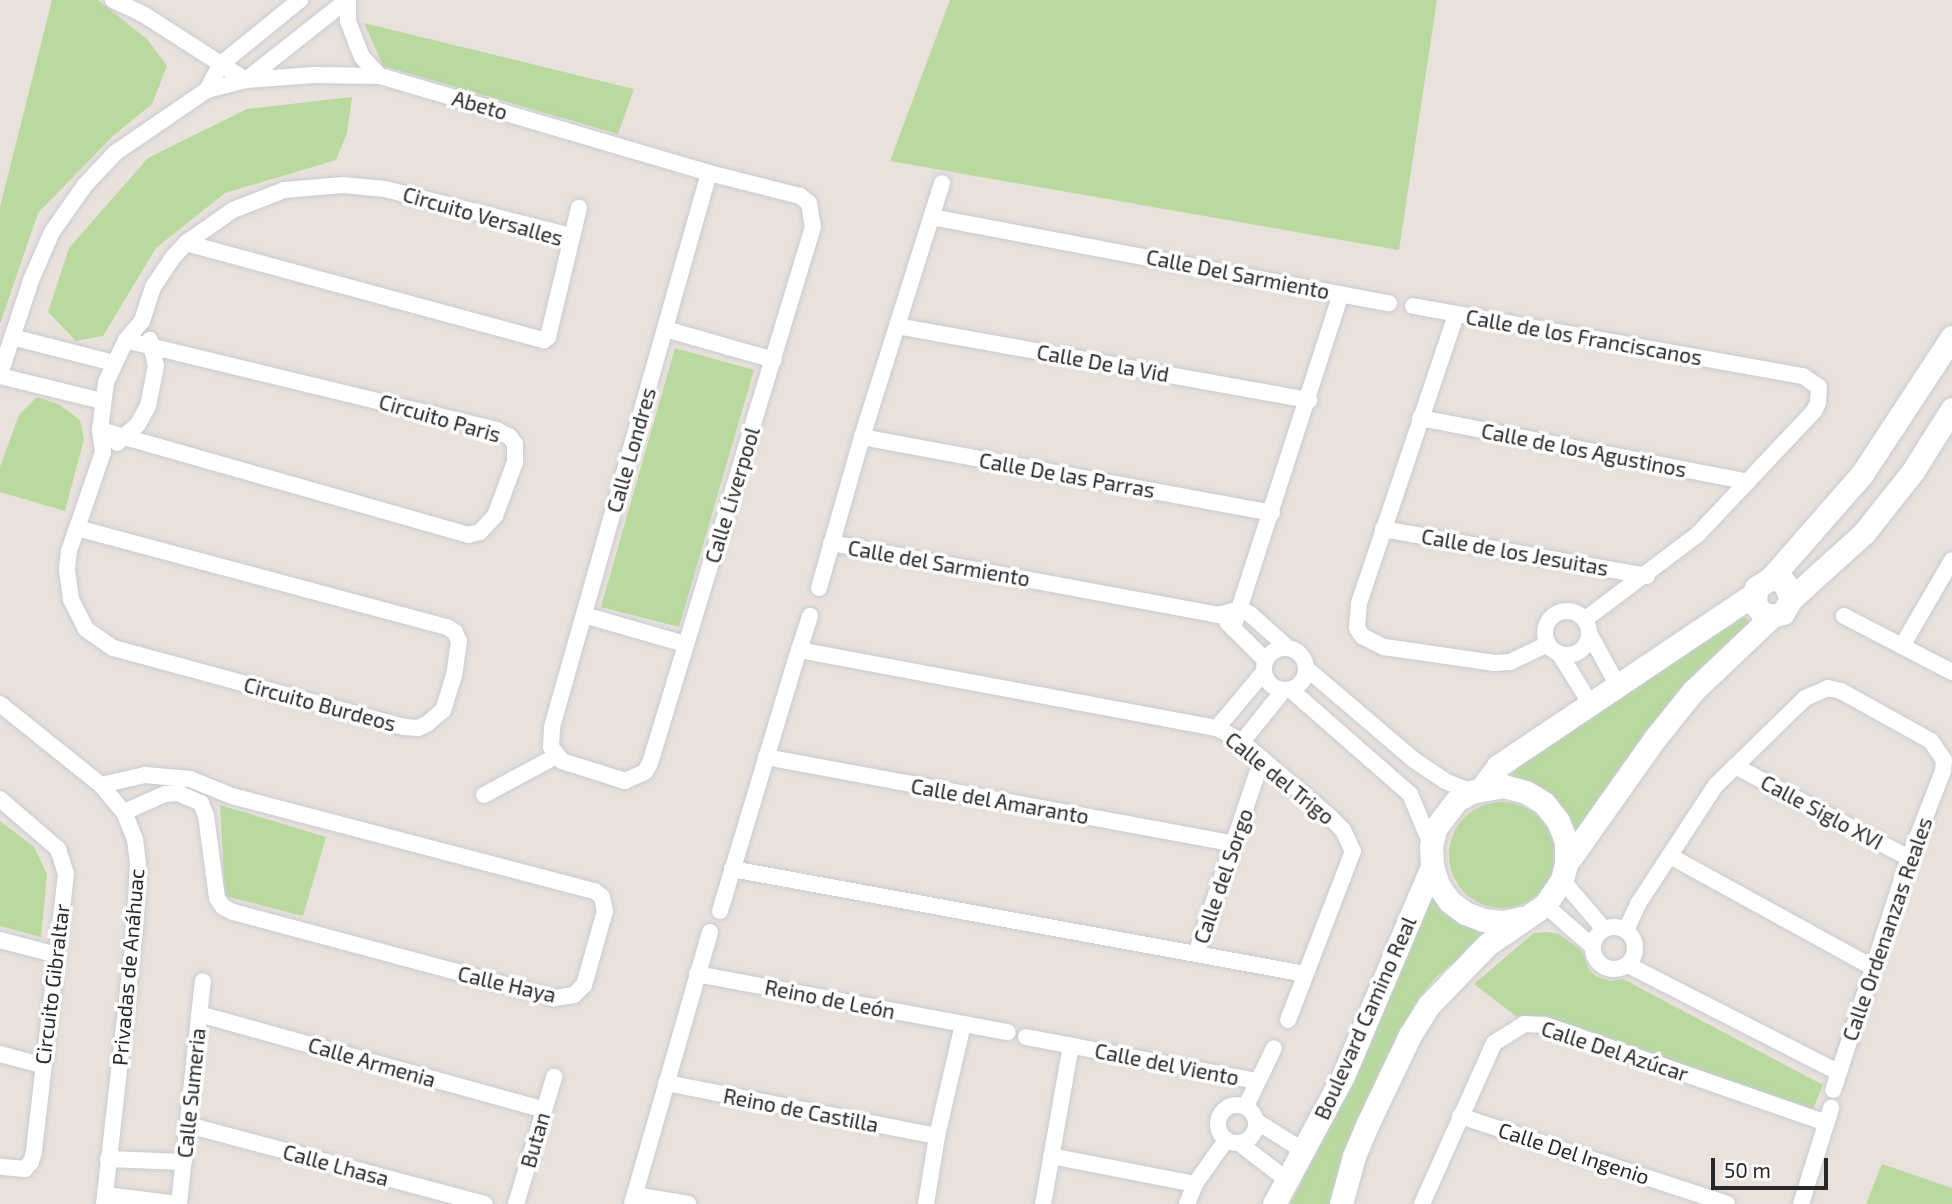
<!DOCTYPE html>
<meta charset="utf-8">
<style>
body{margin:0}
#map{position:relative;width:1952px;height:1204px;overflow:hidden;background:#e9e1db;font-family:"Exo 2",sans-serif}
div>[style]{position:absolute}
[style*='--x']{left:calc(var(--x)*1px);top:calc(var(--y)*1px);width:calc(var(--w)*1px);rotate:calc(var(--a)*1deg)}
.green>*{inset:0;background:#b9d99e}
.round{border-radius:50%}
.roads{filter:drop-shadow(0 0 2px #c7cbd4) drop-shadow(0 0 2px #c7cbd4)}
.street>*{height:16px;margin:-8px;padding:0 8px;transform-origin:8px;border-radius:8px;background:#fff}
.street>.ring{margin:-8px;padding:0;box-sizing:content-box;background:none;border:16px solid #fff;border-radius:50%}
.secondary>*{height:23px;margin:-11.5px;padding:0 11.5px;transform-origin:11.5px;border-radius:11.5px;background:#fff}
span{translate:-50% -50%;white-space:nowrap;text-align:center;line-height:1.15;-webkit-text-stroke:7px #fff;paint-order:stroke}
.street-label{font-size:21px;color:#282828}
.scale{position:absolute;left:1711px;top:1158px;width:117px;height:32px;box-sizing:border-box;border:4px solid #282828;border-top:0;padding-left:9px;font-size:21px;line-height:24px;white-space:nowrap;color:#282828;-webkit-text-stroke:5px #fff;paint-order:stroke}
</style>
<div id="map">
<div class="green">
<div style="clip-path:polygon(52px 0,98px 0,148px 40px,167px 66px,152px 104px,113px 136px,38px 213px,0 324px,0 207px)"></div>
<div style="clip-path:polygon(950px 0,1437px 0,1399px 250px,890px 161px)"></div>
<div style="clip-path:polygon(364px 23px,634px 89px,618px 134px,383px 66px)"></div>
<div style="clip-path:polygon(352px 97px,347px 133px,336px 160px,225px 193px,156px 248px,103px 336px,76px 341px,48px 312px,69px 248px,148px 158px,247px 109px)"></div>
<div style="clip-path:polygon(675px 348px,754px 370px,679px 627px,601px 607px)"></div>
<div style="clip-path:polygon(37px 397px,60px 405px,80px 420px,84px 439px,65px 511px,0 492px,0 467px,19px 415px)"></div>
<div style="clip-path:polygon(1744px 617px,1749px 621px,1749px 627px,1584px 827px,1575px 831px,1554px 798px,1540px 787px,1511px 778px,1520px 761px)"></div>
<div class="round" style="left:1449px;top:802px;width:106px;height:106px"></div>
<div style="clip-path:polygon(220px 805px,326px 837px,303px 916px,225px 896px)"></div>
<div style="clip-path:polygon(0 821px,34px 847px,47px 874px,41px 937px,0 926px)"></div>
<div style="clip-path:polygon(1427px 898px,1434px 899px,1458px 922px,1482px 928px,1483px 939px,1435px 978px,1416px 1003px,1341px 1162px,1330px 1204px,1290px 1204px,1363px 1062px)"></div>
<div style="clip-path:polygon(1547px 932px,1559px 934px,1581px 950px,1590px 971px,1597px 977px,1611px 981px,1623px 979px,1823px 1085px,1813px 1109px,1532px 1016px,1517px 1017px,1474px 984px,1534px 933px)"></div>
<div style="clip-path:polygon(1882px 1164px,1952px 1188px,1952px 1204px,1866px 1204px)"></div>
</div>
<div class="roads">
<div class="street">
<div style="--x:113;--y:0;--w:33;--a:25"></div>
<div style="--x:143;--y:14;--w:122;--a:32.7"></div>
<div style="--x:246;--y:80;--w:68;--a:-4.2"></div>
<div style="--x:314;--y:75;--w:66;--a:0.9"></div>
<div style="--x:380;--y:76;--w:343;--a:16.4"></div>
<div style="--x:709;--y:173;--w:94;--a:14.2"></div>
<div style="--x:800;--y:196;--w:11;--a:38"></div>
<div style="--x:809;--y:203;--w:24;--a:81"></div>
<div style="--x:813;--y:227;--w:560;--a:106.91"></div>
<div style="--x:650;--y:763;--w:10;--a:119"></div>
<div style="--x:645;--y:772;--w:22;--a:156"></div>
<div style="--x:625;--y:781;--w:66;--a:-162.4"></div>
<div style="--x:562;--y:761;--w:18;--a:-128"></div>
<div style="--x:551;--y:747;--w:20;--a:-87"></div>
<div style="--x:552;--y:727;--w:576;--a:-74.18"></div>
<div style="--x:348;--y:0;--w:21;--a:90"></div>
<div style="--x:348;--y:21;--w:26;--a:69"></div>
<div style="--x:357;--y:45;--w:13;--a:67"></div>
<div style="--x:362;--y:57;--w:26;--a:47"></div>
<div style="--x:207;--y:90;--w:30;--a:-62"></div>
<div style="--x:221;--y:64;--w:102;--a:-39"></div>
<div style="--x:932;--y:217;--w:465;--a:10.7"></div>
<div style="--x:186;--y:243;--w:371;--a:15.2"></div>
<div style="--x:544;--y:340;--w:5;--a:-37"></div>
<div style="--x:548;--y:337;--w:133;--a:-76.5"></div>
<div style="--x:1413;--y:306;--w:396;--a:10.2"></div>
<div style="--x:1803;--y:376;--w:19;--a:35"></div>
<div style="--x:1819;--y:387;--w:16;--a:94"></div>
<div style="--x:1818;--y:403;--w:9;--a:117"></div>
<div style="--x:1814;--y:411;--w:170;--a:133.3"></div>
<div style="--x:1697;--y:535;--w:141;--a:143"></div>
<div style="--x:1456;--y:315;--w:305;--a:108.6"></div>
<div style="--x:1359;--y:604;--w:24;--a:95"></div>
<div style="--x:1357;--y:628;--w:9;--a:58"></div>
<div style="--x:1362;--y:636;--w:25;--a:27"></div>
<div style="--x:1384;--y:647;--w:112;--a:8.2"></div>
<div style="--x:1495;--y:663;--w:15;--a:-4"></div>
<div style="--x:1510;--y:662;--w:42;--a:-25.3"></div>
<div style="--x:897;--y:326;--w:419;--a:10.2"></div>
<div style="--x:665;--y:329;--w:113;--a:15.9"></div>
<div style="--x:12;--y:337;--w:104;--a:14.4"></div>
<div style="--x:0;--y:374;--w:99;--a:-71.7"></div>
<div style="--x:31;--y:280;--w:52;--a:-66.4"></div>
<div style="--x:52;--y:232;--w:57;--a:-54.9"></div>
<div style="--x:85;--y:185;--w:44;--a:-46.8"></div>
<div style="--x:115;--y:153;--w:112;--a:-34.4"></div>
<div style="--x:207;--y:90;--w:40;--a:-14.4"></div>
<div style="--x:246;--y:80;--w:129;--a:-38.4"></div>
<div style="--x:0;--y:376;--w:105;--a:13.8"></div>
<div style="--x:1420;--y:418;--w:334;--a:11"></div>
<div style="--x:100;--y:430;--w:383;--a:15.9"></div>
<div style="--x:468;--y:535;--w:12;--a:-14"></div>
<div style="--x:480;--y:532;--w:22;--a:-47"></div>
<div style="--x:495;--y:516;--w:58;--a:-69.7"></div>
<div style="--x:515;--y:462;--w:18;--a:-90"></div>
<div style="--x:515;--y:444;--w:9;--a:-126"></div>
<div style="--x:510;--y:437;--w:15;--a:-152"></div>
<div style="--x:497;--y:430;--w:382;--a:-166.4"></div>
<div style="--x:862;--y:437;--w:417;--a:10.5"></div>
<div style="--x:117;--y:443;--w:28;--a:-42"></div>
<div style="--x:138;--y:424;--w:21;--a:-61"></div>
<div style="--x:148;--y:406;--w:41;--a:-78.7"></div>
<div style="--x:156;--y:366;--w:27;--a:-103"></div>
<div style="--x:77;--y:528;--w:383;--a:15"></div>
<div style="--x:447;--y:627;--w:9;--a:32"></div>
<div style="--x:455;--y:632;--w:10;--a:66"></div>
<div style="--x:459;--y:641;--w:34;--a:98"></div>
<div style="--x:454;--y:675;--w:37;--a:107"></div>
<div style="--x:443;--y:710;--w:21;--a:139"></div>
<div style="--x:427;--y:724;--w:10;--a:156"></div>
<div style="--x:418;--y:728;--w:14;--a:-176"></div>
<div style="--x:404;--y:727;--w:302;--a:-164.8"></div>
<div style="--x:113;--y:648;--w:33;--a:-145"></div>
<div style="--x:86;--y:629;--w:34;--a:-117"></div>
<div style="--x:71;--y:599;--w:30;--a:-98"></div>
<div style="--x:67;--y:569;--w:18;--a:-84"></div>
<div style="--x:69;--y:551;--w:24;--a:-71"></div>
<div style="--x:77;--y:528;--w:80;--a:-71.1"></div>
<div style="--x:103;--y:452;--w:22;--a:-98"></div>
<div style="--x:100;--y:430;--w:48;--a:-82.9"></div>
<div style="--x:106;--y:382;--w:47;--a:-64.5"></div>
<div style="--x:126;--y:340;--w:25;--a:-50"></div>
<div style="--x:142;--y:321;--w:36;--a:-72"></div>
<div style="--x:153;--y:287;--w:37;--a:-56"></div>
<div style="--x:174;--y:256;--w:18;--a:-47"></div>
<div style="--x:186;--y:243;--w:57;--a:-35.1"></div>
<div style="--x:233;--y:210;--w:55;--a:-21.4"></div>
<div style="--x:284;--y:190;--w:59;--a:-4.8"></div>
<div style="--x:343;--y:185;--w:42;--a:5.4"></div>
<div style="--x:385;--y:189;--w:192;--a:14.2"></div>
<div style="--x:1383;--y:529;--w:268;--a:10.1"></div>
<div style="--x:831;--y:543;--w:394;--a:10.5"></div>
<div style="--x:1218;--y:615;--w:23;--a:-15"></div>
<div style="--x:1240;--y:609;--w:11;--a:27"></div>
<div style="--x:1250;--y:614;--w:51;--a:41.8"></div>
<div style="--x:819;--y:588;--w:157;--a:-74.1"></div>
<div style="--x:862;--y:437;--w:266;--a:-72.5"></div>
<div class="ring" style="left:1545px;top:611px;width:28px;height:28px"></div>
<div style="--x:584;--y:615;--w:105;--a:16"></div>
<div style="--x:1844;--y:616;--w:122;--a:27.4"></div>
<div style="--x:1227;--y:622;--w:54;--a:45"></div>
<div style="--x:1233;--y:628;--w:351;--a:-72.1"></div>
<div style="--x:1589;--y:633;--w:58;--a:61.2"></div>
<div style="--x:1902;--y:646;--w:99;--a:-59.8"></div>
<div class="ring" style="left:1264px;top:648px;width:26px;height:26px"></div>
<div style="--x:799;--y:650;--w:36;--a:-72"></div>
<div style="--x:1559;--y:653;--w:59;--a:58.2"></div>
<div style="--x:1306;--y:668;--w:142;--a:40.4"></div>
<div style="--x:1414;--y:760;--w:37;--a:34"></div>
<div style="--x:1445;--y:781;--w:28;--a:23"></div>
<div style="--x:1291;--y:690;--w:158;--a:41.2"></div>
<div style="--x:1410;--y:794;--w:52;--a:67.4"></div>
<div style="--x:0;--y:704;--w:129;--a:38.7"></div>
<div style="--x:101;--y:785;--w:35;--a:50"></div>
<div style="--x:124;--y:812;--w:29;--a:68"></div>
<div style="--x:135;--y:839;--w:23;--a:83"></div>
<div style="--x:138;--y:862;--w:66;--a:92.6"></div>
<div style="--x:135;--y:928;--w:278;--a:96.4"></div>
<div style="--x:1217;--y:728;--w:72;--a:-50.1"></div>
<div style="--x:1242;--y:742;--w:65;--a:-51.2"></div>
<div style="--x:766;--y:757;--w:476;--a:10.5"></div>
<div style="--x:1735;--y:766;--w:197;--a:27.9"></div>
<div style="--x:101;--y:785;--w:45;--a:-12.8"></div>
<div style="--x:145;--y:775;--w:45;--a:5.1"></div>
<div style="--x:190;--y:779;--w:45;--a:22"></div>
<div style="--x:232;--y:796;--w:375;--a:14.7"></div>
<div style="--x:595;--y:891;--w:9;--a:41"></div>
<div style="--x:602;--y:897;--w:14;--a:78"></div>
<div style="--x:605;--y:911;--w:77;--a:105.8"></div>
<div style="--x:584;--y:985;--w:14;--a:135"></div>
<div style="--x:574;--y:995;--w:20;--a:171"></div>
<div style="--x:554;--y:998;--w:332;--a:-165"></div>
<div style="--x:233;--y:912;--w:11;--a:-153"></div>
<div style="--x:223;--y:907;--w:11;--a:-124"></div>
<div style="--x:217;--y:898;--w:83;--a:-97.6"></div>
<div style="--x:206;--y:816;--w:14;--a:-111"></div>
<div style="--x:201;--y:803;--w:25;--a:-157"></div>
<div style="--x:178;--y:793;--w:13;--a:176"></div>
<div style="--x:165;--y:794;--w:45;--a:156.3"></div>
<div style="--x:484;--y:795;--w:82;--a:-28.4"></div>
<div style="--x:0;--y:799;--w:77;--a:40.8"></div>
<div style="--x:58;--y:849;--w:26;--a:72"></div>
<div style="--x:66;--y:874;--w:280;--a:96.6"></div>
<div style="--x:34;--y:1152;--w:10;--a:107"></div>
<div style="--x:31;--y:1162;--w:9;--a:131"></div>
<div style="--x:25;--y:1169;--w:25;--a:-175"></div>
<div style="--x:1670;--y:856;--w:230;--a:28.8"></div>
<div style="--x:732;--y:869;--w:583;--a:10.38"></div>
<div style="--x:1562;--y:880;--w:65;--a:49.4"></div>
<div style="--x:1545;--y:905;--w:62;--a:41.1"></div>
<div style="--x:720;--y:911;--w:273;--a:-73.2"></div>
<div style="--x:799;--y:650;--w:425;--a:10.6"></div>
<div style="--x:1217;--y:728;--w:29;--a:29"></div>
<div style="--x:1242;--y:742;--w:116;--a:40.4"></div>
<div style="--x:1330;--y:817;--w:18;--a:45"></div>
<div style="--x:1343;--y:830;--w:23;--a:65"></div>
<div style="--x:1353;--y:851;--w:181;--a:111"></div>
<div class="ring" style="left:1593px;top:927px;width:26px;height:26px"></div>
<div style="--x:1626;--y:930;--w:29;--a:-65"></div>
<div style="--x:1638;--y:904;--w:142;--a:-56.8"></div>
<div style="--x:1716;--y:785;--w:124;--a:-44.3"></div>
<div style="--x:1805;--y:698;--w:25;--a:-23"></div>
<div style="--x:1828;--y:688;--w:13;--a:13"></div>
<div style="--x:1841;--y:691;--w:103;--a:29.1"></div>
<div style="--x:1931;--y:741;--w:23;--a:56"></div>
<div style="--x:1944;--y:760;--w:11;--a:95"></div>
<div style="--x:1943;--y:771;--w:93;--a:111.3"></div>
<div style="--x:1909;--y:858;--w:244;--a:108.1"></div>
<div style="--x:0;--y:940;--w:59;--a:14.7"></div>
<div style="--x:1196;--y:954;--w:206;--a:-71.3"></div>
<div style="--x:1628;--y:965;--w:236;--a:27"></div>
<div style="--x:697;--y:974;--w:316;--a:10.6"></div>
<div style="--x:199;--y:1014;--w:358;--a:15.5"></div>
<div style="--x:1026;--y:1037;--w:235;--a:10.8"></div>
<div style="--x:0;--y:1054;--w:42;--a:15"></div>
<div style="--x:666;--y:1083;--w:276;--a:11.1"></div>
<div class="ring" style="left:1218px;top:1105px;width:22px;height:22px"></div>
<div style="--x:1246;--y:1106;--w:64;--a:-64.2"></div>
<div style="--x:1460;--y:1116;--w:281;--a:18.2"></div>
<div style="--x:1256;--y:1121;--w:54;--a:32.2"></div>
<div style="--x:188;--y:1125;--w:307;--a:14.9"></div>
<div style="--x:1239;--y:1143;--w:59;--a:37.5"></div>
<div style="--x:1051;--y:1156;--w:147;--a:11"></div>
<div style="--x:108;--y:1159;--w:76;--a:2.3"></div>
<div style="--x:105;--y:1195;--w:74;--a:7"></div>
<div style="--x:635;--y:1195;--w:54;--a:9.6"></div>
<div style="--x:179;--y:1204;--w:224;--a:-83.9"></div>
<div style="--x:516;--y:1204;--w:133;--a:-73.3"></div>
<div style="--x:632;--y:1204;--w:283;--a:-74"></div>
<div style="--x:926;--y:1204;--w:69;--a:-80.8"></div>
<div style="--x:937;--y:1136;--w:115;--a:-76.9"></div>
<div style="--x:1043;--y:1204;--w:161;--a:-80"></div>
<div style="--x:1187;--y:1204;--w:22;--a:-68"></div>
<div style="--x:1195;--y:1184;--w:54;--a:-54.8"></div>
<div style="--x:1422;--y:1204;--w:176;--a:-65.9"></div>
<div style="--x:1494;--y:1043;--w:36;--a:-32"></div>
<div style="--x:1524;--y:1024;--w:21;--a:3"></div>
<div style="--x:1545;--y:1025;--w:298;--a:19.2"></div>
<div style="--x:1801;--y:1204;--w:101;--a:-72.6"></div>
</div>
<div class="secondary">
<div style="--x:1771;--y:578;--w:14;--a:17"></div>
<div style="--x:1784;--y:582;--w:18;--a:68"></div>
<div style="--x:1791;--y:599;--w:16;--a:120"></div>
<div style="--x:1783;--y:613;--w:11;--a:165"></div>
<div style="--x:1772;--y:616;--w:10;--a:-163"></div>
<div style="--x:1762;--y:613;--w:11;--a:-128"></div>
<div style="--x:1755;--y:604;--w:16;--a:-86"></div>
<div style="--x:1756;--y:588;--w:18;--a:-34"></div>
<div style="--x:1771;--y:578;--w:138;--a:-48.8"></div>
<div style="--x:1862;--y:474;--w:164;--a:-56.7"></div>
<div style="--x:1791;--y:599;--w:98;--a:-42.1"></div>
<div style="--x:1864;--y:533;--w:79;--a:-51.7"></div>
<div style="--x:1913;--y:471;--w:73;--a:-57.8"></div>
<div style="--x:1482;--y:788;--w:27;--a:-54"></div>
<div style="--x:1498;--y:766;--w:308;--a:-33.9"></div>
<div style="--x:1566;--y:864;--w:156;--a:-54.7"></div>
<div style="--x:1656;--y:737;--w:59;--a:-51.2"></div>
<div style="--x:1693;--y:691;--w:109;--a:-43.5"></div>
<div style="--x:1274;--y:1204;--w:145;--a:-61.7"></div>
<div style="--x:1343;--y:1076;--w:228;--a:-67"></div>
<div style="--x:1341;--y:1204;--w:50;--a:-74.8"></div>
<div style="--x:1354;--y:1156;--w:36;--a:-67"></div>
<div style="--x:1368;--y:1123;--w:98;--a:-64.5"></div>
<div style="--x:1410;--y:1035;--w:36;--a:-58"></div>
<div style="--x:1429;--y:1005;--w:85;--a:-46"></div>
<div style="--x:1488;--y:944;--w:69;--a:-34.4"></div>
<div style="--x:1545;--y:905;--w:30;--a:-56"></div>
<div style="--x:1562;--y:880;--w:16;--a:-76"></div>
<div style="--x:1566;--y:864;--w:23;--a:-90"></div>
<div style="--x:1566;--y:841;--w:22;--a:-112"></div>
<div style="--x:1558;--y:821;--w:23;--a:-128"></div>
<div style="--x:1544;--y:803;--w:21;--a:-149"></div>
<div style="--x:1526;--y:792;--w:23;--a:-165"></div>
<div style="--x:1504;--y:786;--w:34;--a:170"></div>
<div style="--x:1471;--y:792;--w:17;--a:149"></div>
<div style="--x:1456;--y:801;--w:35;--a:127"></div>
<div style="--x:1435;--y:829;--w:17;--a:103"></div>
<div style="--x:1431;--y:846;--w:20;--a:87"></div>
<div style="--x:1432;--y:866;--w:20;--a:72"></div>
<div style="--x:1438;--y:885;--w:19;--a:55"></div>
<div style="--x:1449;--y:901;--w:20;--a:37"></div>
<div style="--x:1465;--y:913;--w:19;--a:21"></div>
<div style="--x:1483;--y:920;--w:20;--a:6"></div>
<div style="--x:1503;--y:922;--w:19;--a:-12"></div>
</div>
</div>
<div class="street-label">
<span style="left:480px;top:105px;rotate:16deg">Abeto</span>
<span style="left:483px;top:216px;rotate:16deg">Circuito Versalles</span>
<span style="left:1238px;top:274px;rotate:11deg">Calle Del Sarmiento</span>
<span style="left:1584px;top:337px;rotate:10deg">Calle de los Franciscanos</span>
<span style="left:1103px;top:363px;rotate:10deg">Calle De la Vid</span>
<span style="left:440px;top:418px;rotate:16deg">Circuito Paris</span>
<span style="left:631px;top:450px;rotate:-74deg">Calle Londres</span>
<span style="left:1584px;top:450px;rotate:11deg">Calle de los Agustinos</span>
<span style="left:1067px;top:475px;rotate:10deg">Calle De las Parras</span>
<span style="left:732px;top:495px;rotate:-73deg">Calle Liverpool</span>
<span style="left:1515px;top:552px;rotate:10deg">Calle de los Jesuitas</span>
<span style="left:939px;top:563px;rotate:10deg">Calle del Sarmiento</span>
<span style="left:320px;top:704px;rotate:15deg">Circuito Burdeos</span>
<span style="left:1280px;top:778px;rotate:39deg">Calle del Trigo</span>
<span style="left:1000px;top:801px;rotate:10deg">Calle del Amaranto</span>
<span style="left:1822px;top:812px;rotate:28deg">Calle Siglo XVI</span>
<span style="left:1223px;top:876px;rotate:-71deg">Calle del Sorgo</span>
<span style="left:1887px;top:929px;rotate:-71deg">Calle Ordenanzas Reales</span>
<span style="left:128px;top:967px;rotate:-85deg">Privadas de Anáhuac</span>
<span style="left:52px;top:984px;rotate:-83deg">Circuito Gibraltar</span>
<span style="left:507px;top:984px;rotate:13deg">Calle Haya</span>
<span style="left:830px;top:999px;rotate:11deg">Reino de León</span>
<span style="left:1365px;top:1018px;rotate:-66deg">Boulevard Camino Real</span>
<span style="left:1615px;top:1051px;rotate:18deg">Calle Del Azúcar</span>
<span style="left:372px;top:1062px;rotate:16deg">Calle Armenia</span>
<span style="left:1167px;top:1064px;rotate:11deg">Calle del Viento</span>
<span style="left:191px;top:1093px;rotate:-84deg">Calle Sumeria</span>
<span style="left:801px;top:1110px;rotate:11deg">Reino de Castilla</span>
<span style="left:535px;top:1140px;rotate:-74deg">Butan</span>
<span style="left:1574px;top:1153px;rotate:18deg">Calle Del Ingenio</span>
<span style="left:336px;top:1165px;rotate:15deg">Calle Lhasa</span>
</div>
<div class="scale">50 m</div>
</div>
